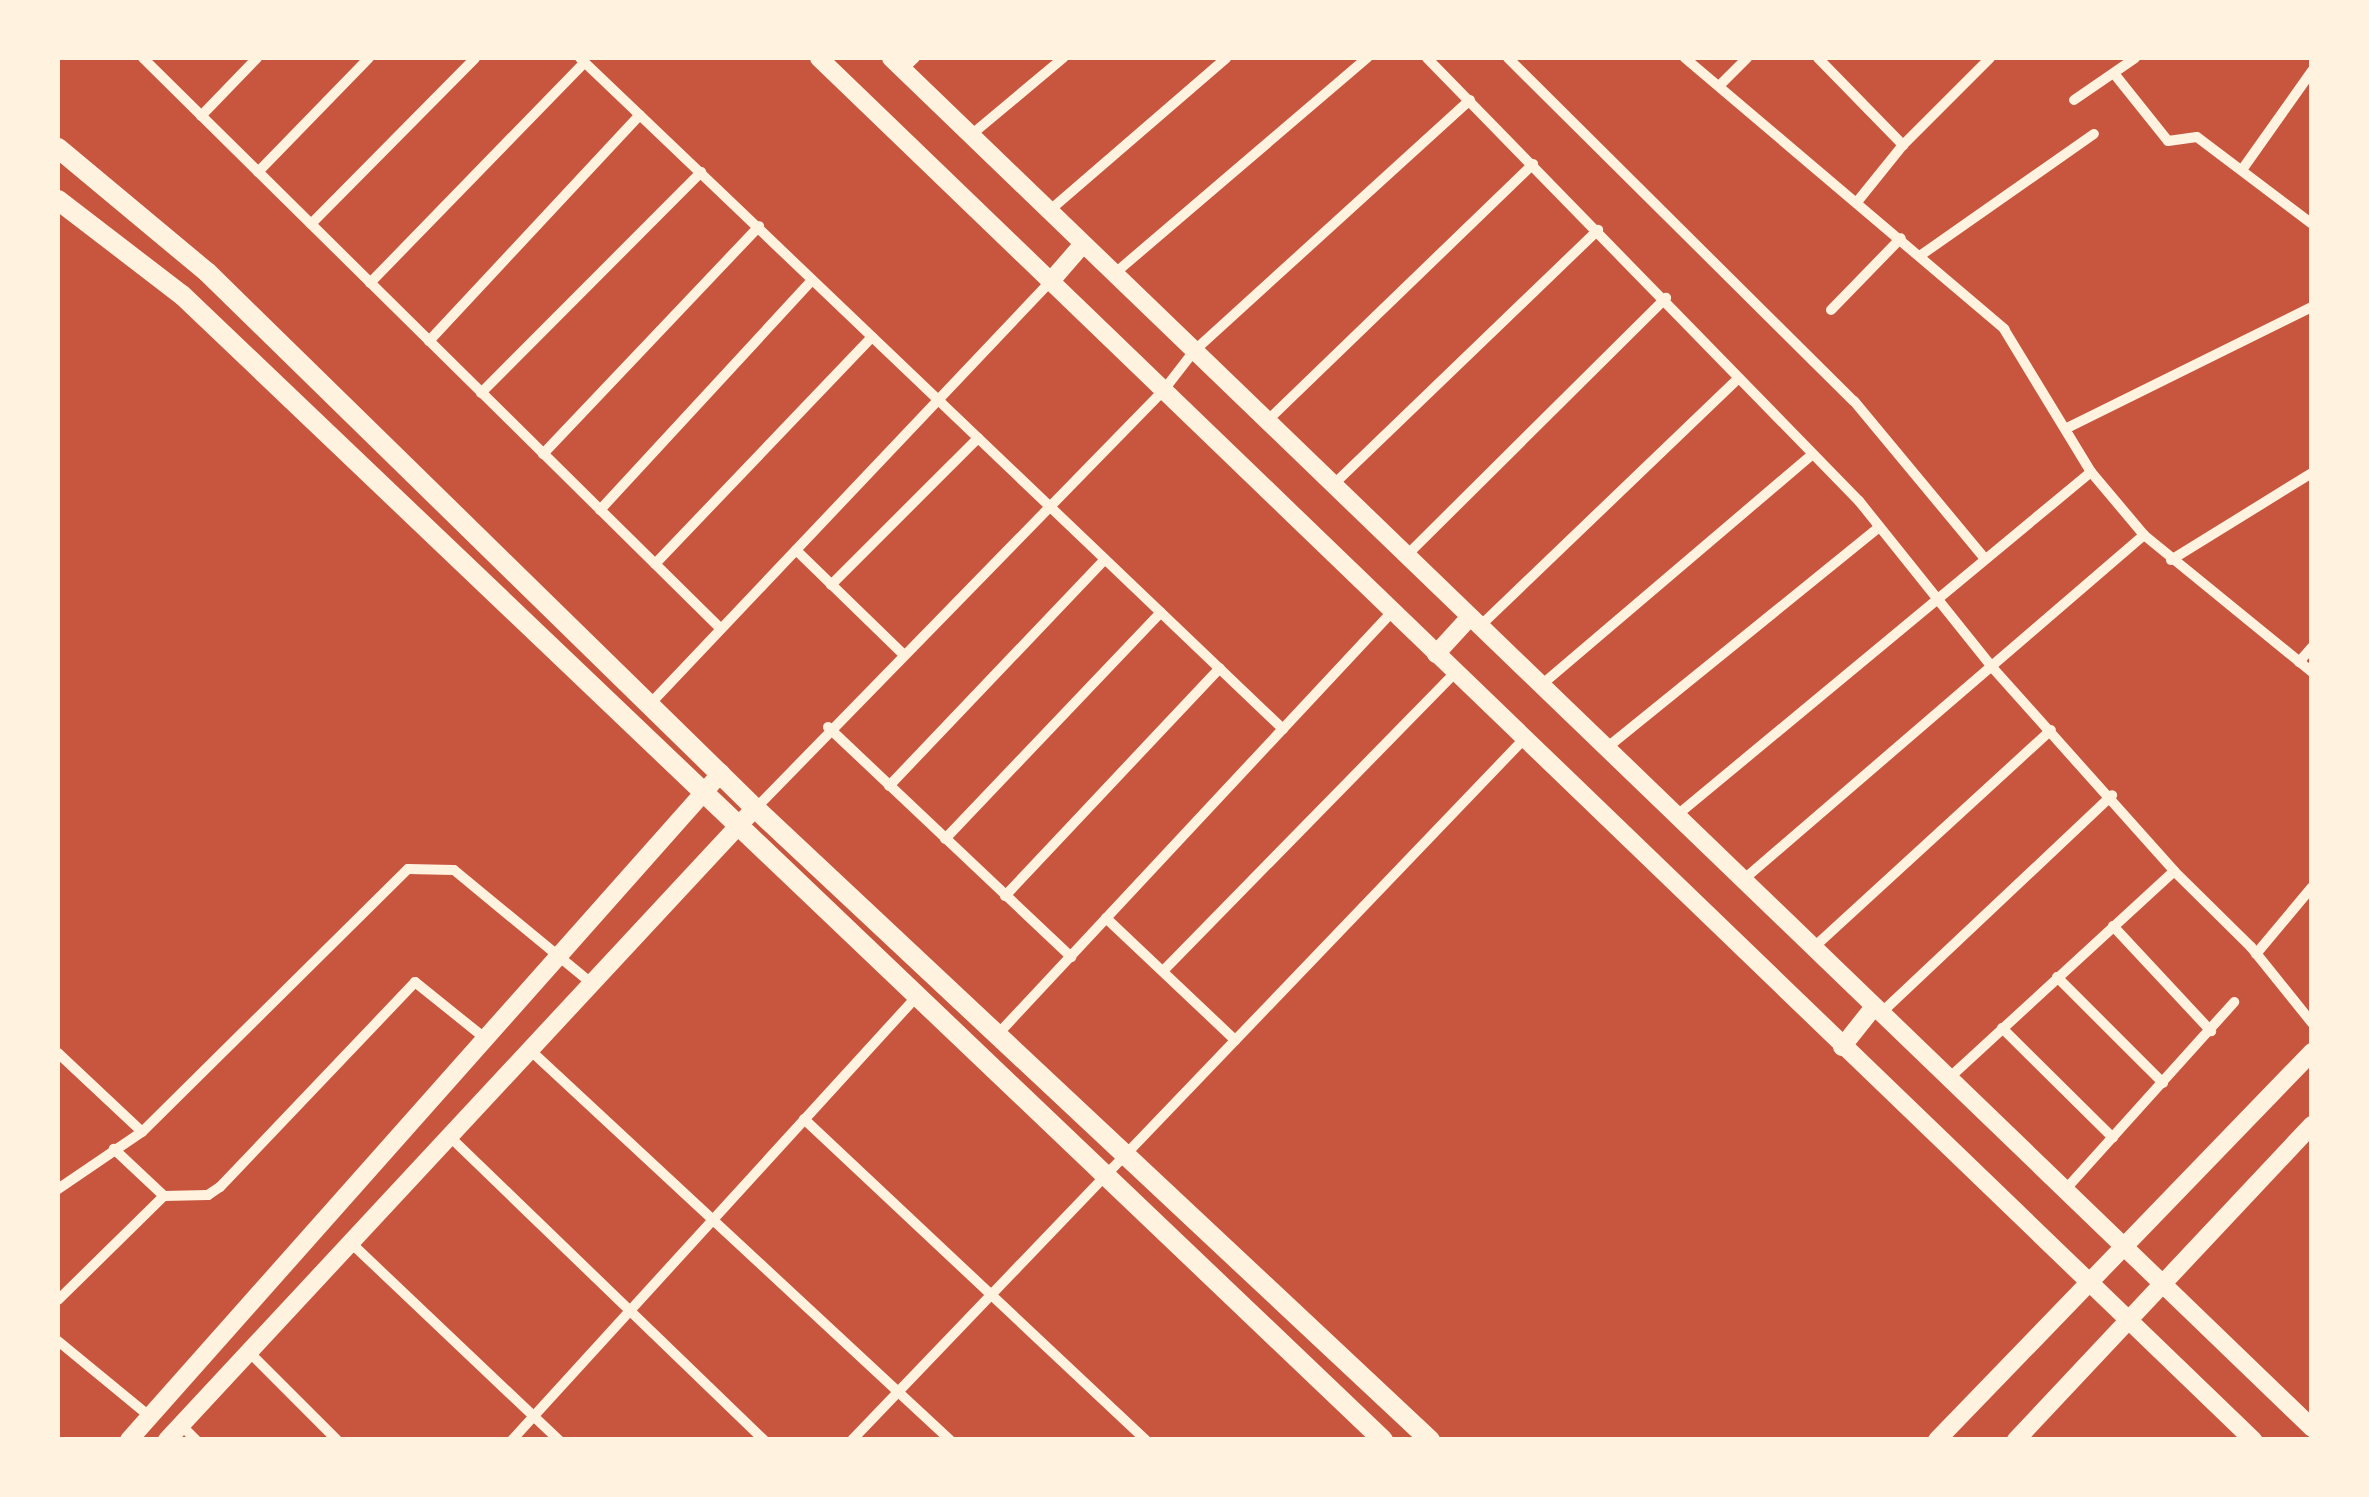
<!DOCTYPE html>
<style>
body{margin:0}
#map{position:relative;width:2369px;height:1497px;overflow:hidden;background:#c8553d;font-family:Rubik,sans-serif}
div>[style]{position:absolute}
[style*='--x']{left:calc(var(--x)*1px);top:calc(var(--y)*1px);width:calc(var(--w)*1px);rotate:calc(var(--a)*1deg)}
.minor>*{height:10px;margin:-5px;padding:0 5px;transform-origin:5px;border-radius:5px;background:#fff3e0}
.tertiary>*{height:18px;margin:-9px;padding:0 9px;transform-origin:9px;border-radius:9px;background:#fff3e0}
.primary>*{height:20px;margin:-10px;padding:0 10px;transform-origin:10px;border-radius:10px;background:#fff3e0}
span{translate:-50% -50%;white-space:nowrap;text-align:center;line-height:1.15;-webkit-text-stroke:9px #fff3e0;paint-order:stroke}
.frame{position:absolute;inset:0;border:60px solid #fff3e0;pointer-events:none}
</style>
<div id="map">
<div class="minor">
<div style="--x:143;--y:58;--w:812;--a:44.65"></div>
<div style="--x:580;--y:58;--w:972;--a:43.67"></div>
<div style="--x:1427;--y:58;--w:619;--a:45.72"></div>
<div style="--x:1859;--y:501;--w:211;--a:51.3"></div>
<div style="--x:1991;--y:666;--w:275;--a:48.2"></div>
<div style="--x:2174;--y:871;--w:108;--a:44.6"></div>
<div style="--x:2251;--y:947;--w:97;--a:51.2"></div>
<div style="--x:1508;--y:58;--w:487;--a:44.8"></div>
<div style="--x:1854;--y:401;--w:205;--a:50.3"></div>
<div style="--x:1685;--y:58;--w:419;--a:40.3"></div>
<div style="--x:2004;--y:329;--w:167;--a:58.7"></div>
<div style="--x:2091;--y:472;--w:82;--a:49.9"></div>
<div style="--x:2144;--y:535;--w:217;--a:39.2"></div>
<div style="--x:1818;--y:58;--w:122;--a:45.7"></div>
<div style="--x:903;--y:69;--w:16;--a:-43"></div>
<div style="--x:2116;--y:76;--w:83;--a:51.3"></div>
<div style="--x:2168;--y:141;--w:29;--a:-8"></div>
<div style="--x:2197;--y:137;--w:144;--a:37.1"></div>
<div style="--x:1719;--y:86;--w:40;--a:-45"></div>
<div style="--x:2074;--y:100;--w:74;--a:-34.5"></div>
<div style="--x:201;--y:116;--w:81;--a:-46"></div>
<div style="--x:971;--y:135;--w:120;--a:-39.9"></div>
<div style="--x:2244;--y:167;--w:118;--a:-54.7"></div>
<div style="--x:258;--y:172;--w:159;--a:-45.8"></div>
<div style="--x:1857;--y:202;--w:73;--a:-51.1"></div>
<div style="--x:1903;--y:145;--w:123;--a:-45"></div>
<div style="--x:1049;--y:211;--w:234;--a:-40.8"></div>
<div style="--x:311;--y:224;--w:233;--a:-45.3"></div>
<div style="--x:1921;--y:255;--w:211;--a:-35"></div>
<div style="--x:1114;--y:274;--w:333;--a:-40.5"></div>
<div style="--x:370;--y:283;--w:308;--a:-45.8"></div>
<div style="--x:1831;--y:310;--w:100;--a:-45.8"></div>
<div style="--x:429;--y:341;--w:309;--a:-47"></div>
<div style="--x:481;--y:393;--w:312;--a:-45.1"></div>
<div style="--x:1267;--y:421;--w:370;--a:-44"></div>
<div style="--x:2067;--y:428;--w:273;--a:-26.3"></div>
<div style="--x:543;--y:454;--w:314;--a:-46.5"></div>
<div style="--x:1333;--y:485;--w:368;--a:-43.9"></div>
<div style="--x:600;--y:510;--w:313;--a:-47.3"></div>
<div style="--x:796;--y:550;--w:148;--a:44.2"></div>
<div style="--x:1405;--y:557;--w:368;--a:-44.8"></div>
<div style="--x:2171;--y:560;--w:166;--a:-31.7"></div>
<div style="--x:655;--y:564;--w:314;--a:-46.3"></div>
<div style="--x:831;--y:585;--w:208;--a:-45"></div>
<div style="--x:1478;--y:628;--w:361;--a:-43.8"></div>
<div style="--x:2299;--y:662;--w:20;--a:-49"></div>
<div style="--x:1539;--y:687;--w:358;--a:-40.4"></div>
<div style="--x:651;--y:703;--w:580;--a:-46.54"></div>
<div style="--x:828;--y:727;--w:335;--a:43.4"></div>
<div style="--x:1604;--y:750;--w:354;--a:-39"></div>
<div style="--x:889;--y:786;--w:313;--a:-46.4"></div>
<div style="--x:756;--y:808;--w:583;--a:-45.7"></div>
<div style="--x:1163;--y:391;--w:51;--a:-52.2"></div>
<div style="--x:1194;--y:351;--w:373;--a:-42.3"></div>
<div style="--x:1676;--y:816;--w:539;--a:-39.66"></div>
<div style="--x:945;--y:839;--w:313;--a:-46.4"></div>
<div style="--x:1743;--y:880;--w:529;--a:-40.71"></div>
<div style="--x:1005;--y:896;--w:313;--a:-46.7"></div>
<div style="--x:1106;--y:918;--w:178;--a:43.4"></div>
<div style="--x:2113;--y:926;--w:144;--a:47"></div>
<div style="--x:1812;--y:949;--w:324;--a:-42.5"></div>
<div style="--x:2256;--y:954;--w:87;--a:-50.1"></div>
<div style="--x:1164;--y:970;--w:416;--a:-45.6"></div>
<div style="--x:2057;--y:977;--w:150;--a:45"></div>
<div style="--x:1880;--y:1014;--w:319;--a:-43.3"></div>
<div style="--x:2002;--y:1028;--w:156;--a:44.7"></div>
<div style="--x:998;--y:1034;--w:577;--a:-46.97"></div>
<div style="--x:530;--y:1050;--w:573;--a:42.88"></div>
<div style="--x:58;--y:1053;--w:115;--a:43.2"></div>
<div style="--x:1948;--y:1079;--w:307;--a:-42.6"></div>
<div style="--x:804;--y:1119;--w:469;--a:43.2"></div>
<div style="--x:448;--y:1135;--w:439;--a:44"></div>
<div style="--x:58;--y:1189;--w:102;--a:-34.2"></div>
<div style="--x:142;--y:1132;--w:374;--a:-44.7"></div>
<div style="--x:408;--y:869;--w:46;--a:1.2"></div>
<div style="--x:454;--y:870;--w:178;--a:39.5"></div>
<div style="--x:2065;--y:1190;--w:253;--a:-48"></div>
<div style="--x:164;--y:1196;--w:44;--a:-1.3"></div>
<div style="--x:208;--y:1195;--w:14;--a:-34"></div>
<div style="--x:220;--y:1187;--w:283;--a:-46.4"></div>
<div style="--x:415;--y:982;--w:91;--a:38.8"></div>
<div style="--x:350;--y:1242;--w:288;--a:43.5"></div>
<div style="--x:58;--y:1300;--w:148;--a:-44.5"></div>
<div style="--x:164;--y:1196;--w:69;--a:-136.8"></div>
<div style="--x:58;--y:1341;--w:117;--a:39.4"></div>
<div style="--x:248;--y:1351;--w:126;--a:45"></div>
<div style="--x:180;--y:1424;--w:23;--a:45"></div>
<div style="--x:512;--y:1440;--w:602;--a:-47.62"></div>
<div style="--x:852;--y:1440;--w:970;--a:-46.21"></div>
</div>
<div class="tertiary">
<div style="--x:819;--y:58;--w:1992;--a:43.94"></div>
<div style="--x:891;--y:58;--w:1974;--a:43.95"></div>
<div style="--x:1050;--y:282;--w:50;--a:-49"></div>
<div style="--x:1436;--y:654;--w:49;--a:-47.5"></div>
<div style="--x:1842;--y:1047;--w:50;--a:-51.5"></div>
<div style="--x:129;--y:1440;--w:892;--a:-48.41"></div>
<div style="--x:167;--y:1440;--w:863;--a:-47.07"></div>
<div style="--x:1937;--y:1440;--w:540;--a:-45.98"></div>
<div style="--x:2016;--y:1440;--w:432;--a:-46.8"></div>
</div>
<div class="primary">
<div style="--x:58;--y:148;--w:194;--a:39.8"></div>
<div style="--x:207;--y:272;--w:767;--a:44.37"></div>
<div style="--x:755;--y:808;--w:925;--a:43.12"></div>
<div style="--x:58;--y:200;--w:156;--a:37.5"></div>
<div style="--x:182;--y:295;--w:1659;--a:43.63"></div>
</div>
<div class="frame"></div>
</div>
